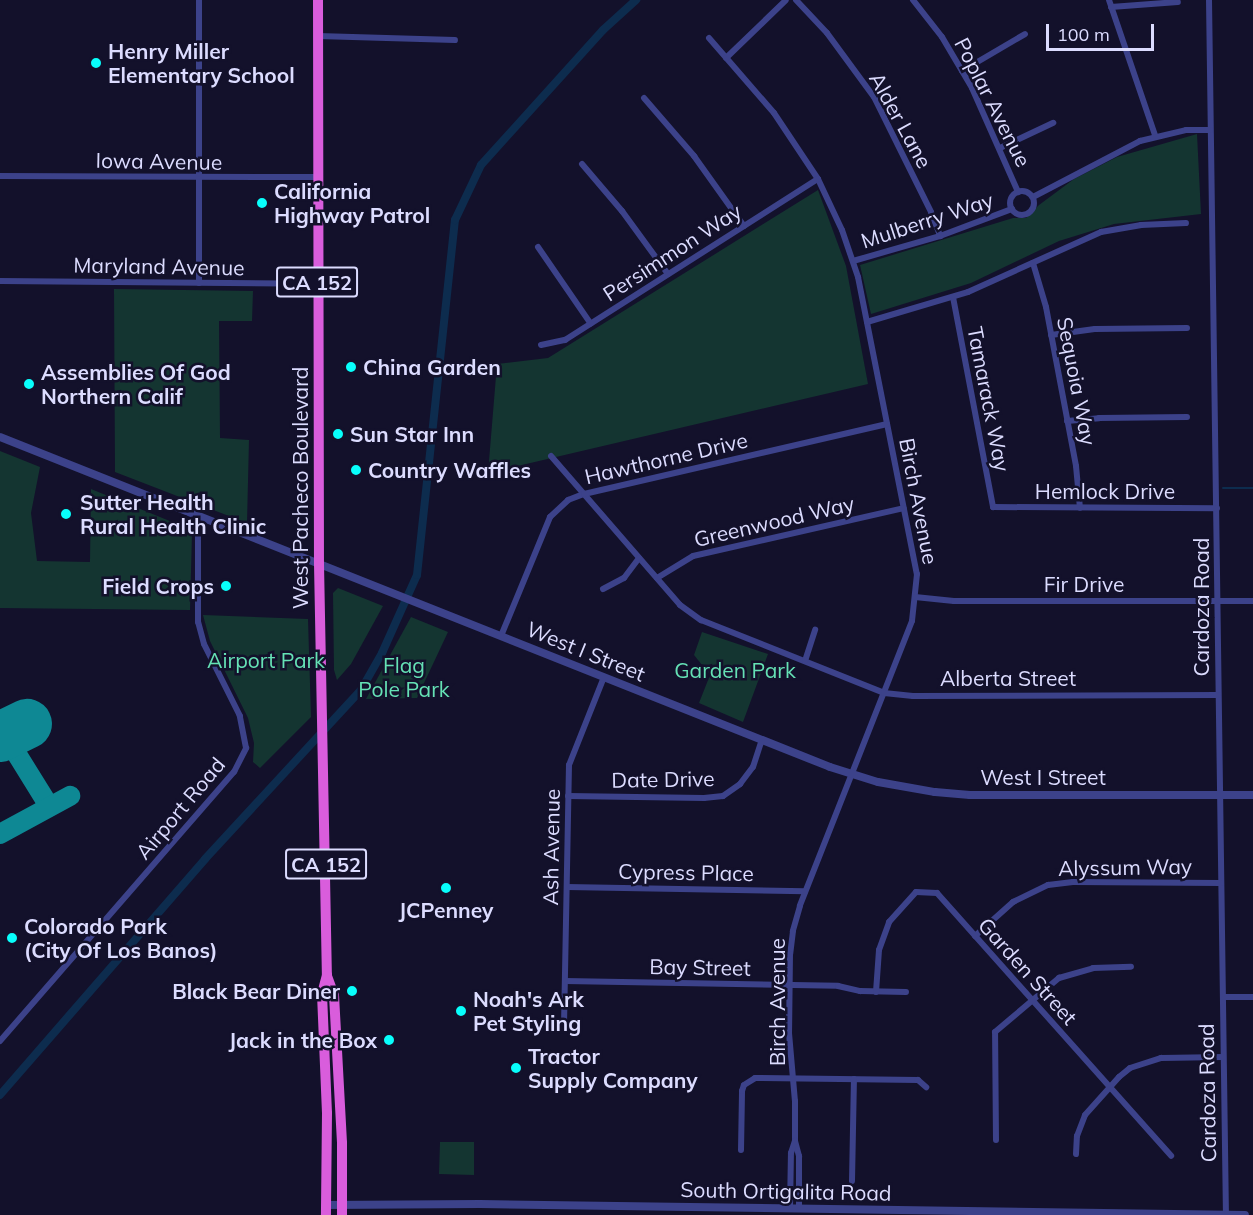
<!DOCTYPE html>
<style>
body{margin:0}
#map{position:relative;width:1253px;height:1215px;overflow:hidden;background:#13112b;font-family:Mulish,sans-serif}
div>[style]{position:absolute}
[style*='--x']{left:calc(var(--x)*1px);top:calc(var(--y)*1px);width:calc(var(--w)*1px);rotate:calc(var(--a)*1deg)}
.green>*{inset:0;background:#143531}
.stream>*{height:2px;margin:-1px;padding:0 1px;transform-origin:1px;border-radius:1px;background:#0d2c4e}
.canal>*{height:8px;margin:-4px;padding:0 4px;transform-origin:4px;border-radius:4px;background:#0d2c4e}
.taxiway>*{height:20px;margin:-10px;padding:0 10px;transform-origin:10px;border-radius:10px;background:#0e8894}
.runway>*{height:50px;margin:-25px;padding:0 25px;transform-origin:25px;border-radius:25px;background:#0e8894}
.minor>*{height:6px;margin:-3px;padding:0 3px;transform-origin:3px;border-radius:3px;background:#3c428a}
.minor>.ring{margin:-3px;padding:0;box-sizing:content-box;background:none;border:6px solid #3c428a;border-radius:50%}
.tertiary>*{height:8px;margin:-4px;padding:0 4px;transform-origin:4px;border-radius:4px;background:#3c428a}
.trunk>*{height:10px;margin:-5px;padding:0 5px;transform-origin:5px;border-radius:5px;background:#d95ddc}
.dots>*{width:16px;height:16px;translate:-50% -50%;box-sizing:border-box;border:3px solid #13112b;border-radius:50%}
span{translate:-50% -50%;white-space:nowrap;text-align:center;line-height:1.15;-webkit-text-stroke:5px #13112b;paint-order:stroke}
.shield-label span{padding:2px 4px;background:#13112b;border:2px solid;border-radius:4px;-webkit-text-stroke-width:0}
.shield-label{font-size:20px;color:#dcdcff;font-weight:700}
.poi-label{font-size:21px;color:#dcdcff;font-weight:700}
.left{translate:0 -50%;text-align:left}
.right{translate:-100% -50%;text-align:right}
.street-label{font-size:21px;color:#dcdcff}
.park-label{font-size:21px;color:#65e1b5}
.scale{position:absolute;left:1046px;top:24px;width:108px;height:27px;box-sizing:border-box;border:3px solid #dcdcff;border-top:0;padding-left:8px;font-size:18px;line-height:21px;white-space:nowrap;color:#dcdcff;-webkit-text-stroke:4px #13112b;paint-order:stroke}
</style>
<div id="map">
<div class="green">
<div style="clip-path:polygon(1197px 134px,1201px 214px,1114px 224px,1059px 241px,971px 283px,871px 314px,860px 265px,1013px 218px,1026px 218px,1039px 205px,1074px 179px,1117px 157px)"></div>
<div style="clip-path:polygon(818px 190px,846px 266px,868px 384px,488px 473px,497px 364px,548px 358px)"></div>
<div style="clip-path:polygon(114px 289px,253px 291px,252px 321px,219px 321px,220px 438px,249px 440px,247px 523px,115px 472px)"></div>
<div style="clip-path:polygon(0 451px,40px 467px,31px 513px,37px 561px,90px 562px,91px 489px,187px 528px,192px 533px,190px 610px,0 608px)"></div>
<div style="clip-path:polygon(338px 588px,383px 606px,351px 664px,337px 680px,334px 670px,333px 593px)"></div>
<div style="clip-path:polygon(203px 615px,308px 619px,311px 717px,260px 768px,253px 762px,254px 743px,248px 718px,210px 641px)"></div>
<div style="clip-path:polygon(411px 617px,448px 632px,417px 698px,366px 699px)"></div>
<div style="clip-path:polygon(702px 632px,768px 654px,743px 722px,699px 703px,710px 675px,694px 655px)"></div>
<div style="clip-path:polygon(440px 1142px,474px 1142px,474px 1175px,439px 1174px)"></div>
</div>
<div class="stream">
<div style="--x:1223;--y:488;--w:30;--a:0"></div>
</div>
<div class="canal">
<div style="--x:0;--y:1095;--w:313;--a:-49"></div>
<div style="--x:205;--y:859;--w:230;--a:-47.3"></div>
<div style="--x:361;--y:690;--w:43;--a:-60.4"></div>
<div style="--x:382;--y:653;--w:85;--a:-65.8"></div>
<div style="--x:417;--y:575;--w:357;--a:-83.9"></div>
<div style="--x:455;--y:220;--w:61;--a:-64.7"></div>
<div style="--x:481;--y:165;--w:182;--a:-47.9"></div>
<div style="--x:603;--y:30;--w:45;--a:-42.3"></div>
</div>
<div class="taxiway">
<div style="--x:5;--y:735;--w:84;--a:58.2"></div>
<div style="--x:0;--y:834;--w:80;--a:-28.5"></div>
</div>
<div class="runway">
<div style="--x:0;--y:737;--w:30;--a:-26"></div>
</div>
<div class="minor">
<div style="--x:199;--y:0;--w:283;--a:90"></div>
<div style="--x:796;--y:0;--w:45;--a:46.8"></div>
<div style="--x:827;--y:33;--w:79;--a:53.7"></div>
<div style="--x:874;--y:97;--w:128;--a:63.6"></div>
<div style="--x:931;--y:212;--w:26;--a:69"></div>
<div style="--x:913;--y:0;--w:47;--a:51.9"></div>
<div style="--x:942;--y:37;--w:59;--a:59.5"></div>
<div style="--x:972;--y:88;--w:114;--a:66.1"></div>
<div style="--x:1109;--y:0;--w:143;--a:71.2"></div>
<div style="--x:1209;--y:0;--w:1215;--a:89.2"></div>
<div style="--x:1111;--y:7;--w:67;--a:-4.3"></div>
<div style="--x:318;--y:36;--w:137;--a:1.7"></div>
<div style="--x:709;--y:38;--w:99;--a:49.1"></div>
<div style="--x:774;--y:113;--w:79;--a:56.3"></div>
<div style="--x:818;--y:179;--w:56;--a:64.8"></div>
<div style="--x:842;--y:230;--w:50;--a:71.2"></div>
<div style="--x:858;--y:277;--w:303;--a:78.8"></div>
<div style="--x:917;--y:574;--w:47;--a:96.1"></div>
<div style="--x:912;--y:621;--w:306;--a:111.5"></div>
<div style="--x:800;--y:906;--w:26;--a:106"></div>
<div style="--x:793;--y:931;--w:23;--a:97"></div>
<div style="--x:790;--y:954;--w:79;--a:90.7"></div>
<div style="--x:789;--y:1033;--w:68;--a:85"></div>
<div style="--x:795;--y:1101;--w:40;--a:90"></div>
<div style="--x:795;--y:1141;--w:16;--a:75"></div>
<div style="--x:799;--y:1156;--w:52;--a:90"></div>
<div style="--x:726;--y:58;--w:83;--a:-44"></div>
<div style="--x:962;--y:71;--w:73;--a:-30.4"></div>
<div style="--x:644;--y:98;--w:77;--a:49.2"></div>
<div style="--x:694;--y:156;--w:86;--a:54.5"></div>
<div style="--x:1000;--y:148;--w:59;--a:-25.3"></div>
<div style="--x:582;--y:164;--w:62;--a:49.6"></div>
<div style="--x:622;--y:211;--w:78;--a:53.9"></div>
<div style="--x:0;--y:176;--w:318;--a:0.2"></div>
<div class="ring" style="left:1010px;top:191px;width:18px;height:18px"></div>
<div style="--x:1033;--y:197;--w:121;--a:-27.6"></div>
<div style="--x:1140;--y:141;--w:47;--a:-13.4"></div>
<div style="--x:1186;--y:130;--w:24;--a:0"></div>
<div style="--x:538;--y:247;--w:93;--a:55.5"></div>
<div style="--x:853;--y:261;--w:91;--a:-16"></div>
<div style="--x:940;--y:236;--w:77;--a:-20.6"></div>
<div style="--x:1033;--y:263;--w:46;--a:73.5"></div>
<div style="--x:1046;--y:307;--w:162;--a:79.3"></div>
<div style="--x:1076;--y:466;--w:42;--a:84.6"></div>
<div style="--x:0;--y:281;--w:317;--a:0.5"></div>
<div style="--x:953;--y:297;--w:214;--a:79.2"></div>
<div style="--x:993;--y:507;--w:224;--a:0.3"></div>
<div style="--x:867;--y:322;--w:105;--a:-16.5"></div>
<div style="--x:968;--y:292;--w:146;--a:-24.3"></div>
<div style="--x:1101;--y:232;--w:41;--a:-9.9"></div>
<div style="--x:1141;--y:225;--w:45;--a:-2.5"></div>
<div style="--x:1051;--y:335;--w:44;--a:-7.8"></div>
<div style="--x:1095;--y:329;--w:92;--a:-0.6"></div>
<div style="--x:541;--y:345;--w:25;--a:-12"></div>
<div style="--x:565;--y:340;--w:300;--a:-32.5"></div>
<div style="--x:1067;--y:421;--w:32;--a:-5"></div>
<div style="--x:1099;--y:418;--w:88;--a:-0.7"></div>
<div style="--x:551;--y:456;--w:197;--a:49.1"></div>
<div style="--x:680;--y:605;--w:26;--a:36"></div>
<div style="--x:701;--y:620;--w:197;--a:21.7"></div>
<div style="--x:884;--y:693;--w:29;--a:6"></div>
<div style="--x:913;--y:696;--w:305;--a:-0.2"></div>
<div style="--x:657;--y:578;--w:42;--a:-31.4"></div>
<div style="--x:693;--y:556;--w:216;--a:-12.8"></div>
<div style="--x:603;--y:589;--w:24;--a:-28"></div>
<div style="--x:624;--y:578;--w:25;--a:-53"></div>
<div style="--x:915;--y:597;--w:39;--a:6"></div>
<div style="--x:954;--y:601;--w:299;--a:0"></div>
<div style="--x:501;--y:636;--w:129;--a:-67.6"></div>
<div style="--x:550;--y:517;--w:25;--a:-43"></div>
<div style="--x:568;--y:500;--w:17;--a:-21"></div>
<div style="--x:584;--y:494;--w:311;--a:-13"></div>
<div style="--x:805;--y:661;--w:33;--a:-72"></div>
<div style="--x:568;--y:796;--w:136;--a:0.8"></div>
<div style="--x:704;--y:798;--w:19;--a:-6"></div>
<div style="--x:723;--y:796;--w:21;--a:-35"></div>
<div style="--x:740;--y:784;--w:21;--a:-53"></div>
<div style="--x:753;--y:767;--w:28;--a:-72"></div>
<div style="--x:567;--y:887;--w:238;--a:1"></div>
<div style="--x:975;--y:936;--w:51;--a:-41.8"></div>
<div style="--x:1013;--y:902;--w:39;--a:-26"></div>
<div style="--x:1048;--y:885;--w:25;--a:-7"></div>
<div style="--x:1073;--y:882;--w:148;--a:0.4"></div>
<div style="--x:565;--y:981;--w:273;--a:1"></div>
<div style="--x:838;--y:986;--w:23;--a:13"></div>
<div style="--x:860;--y:991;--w:46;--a:1.2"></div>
<div style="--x:876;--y:992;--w:42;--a:-85.9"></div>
<div style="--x:879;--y:950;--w:30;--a:-70"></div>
<div style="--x:889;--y:922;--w:40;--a:-48"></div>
<div style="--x:916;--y:892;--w:21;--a:3"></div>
<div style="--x:937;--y:893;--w:352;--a:48.3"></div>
<div style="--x:1223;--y:997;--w:30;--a:0"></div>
<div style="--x:564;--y:1025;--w:260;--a:-88.9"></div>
<div style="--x:569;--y:765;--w:95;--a:-68.3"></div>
<div style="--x:0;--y:1041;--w:357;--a:-49"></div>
<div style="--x:234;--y:772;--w:27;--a:-63"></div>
<div style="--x:246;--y:748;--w:33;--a:-101"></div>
<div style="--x:240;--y:716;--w:80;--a:-116.6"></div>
<div style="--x:204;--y:644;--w:23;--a:-105"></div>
<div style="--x:198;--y:622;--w:105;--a:-90"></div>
<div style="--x:996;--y:1140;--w:108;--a:-90.5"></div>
<div style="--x:995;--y:1032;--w:84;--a:-40.2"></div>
<div style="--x:1059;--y:978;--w:35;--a:-16"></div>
<div style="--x:1093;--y:968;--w:38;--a:-2"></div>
<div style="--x:741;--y:1150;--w:59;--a:-89"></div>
<div style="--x:742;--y:1091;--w:6;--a:-72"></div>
<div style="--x:744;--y:1085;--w:13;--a:-32"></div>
<div style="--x:755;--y:1078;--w:163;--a:0.7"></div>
<div style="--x:918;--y:1080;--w:11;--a:41"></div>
<div style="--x:1076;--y:1154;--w:18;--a:-87"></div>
<div style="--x:1077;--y:1136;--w:22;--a:-69"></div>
<div style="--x:1085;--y:1115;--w:51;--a:-48.2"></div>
<div style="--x:1119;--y:1077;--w:14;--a:-39"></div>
<div style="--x:1130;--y:1068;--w:33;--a:-18"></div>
<div style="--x:1161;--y:1058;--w:62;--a:-0.9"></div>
<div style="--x:852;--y:1181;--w:102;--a:-88.9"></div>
<div style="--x:790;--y:1208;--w:55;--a:-89"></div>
<div style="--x:791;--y:1153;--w:13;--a:-72"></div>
</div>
<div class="tertiary">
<div style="--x:0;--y:437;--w:893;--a:21.68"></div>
<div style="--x:830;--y:767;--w:50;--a:17.4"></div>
<div style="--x:878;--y:782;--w:58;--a:10"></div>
<div style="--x:935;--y:792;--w:35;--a:5"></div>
<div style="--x:970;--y:795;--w:283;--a:0"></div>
<div style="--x:326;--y:1205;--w:154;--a:-0.4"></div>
<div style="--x:480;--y:1204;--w:765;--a:0.82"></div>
</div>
<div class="trunk">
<div style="--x:318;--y:0;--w:564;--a:89.9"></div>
<div style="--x:319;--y:564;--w:411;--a:88.9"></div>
<div style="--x:327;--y:975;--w:20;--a:105"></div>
<div style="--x:322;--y:994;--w:119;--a:87.6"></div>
<div style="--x:327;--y:1113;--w:102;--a:90.6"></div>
<div style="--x:327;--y:976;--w:20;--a:70"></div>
<div style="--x:334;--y:995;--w:148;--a:86.9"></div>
<div style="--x:342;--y:1143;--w:72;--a:90"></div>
</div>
<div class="dots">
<div style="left:96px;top:63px;background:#08fffc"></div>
<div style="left:262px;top:203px;background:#08fffc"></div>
<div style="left:351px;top:367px;background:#08fffc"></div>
<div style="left:29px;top:384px;background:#08fffc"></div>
<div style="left:338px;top:434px;background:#08fffc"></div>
<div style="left:356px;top:470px;background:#08fffc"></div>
<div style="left:66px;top:514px;background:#08fffc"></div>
<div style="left:226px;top:586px;background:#08fffc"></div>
<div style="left:446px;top:888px;background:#08fffc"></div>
<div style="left:12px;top:938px;background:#08fffc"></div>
<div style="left:352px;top:991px;background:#08fffc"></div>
<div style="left:461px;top:1011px;background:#08fffc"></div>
<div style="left:389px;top:1040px;background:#08fffc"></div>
<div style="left:516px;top:1068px;background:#08fffc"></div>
</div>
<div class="shield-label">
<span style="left:317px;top:282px">CA 152</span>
<span style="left:326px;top:864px">CA 152</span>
</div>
<div class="poi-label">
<span class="left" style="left:108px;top:63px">Henry Miller<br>Elementary School</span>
<span class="left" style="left:274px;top:203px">California<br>Highway Patrol</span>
<span class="left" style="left:363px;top:367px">China Garden</span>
<span class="left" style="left:41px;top:384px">Assemblies Of God<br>Northern Calif</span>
<span class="left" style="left:350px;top:434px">Sun Star Inn</span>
<span class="left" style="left:368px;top:470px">Country Waffles</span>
<span class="left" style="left:80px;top:514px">Sutter Health<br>Rural Health Clinic</span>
<span class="right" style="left:214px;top:586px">Field Crops</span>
<span style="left:446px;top:910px">JCPenney</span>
<span class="left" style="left:24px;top:938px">Colorado Park<br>(City Of Los Banos)</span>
<span class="right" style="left:340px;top:991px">Black Bear Diner</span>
<span class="left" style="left:473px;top:1011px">Noah's Ark<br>Pet Styling</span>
<span class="right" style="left:377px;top:1040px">Jack in the Box</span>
<span class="left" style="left:528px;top:1068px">Tractor<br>Supply Company</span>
</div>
<div class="street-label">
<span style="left:993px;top:102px;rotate:63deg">Poplar Avenue</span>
<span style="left:901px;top:120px;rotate:61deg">Alder Lane</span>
<span style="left:159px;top:161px;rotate:1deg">Iowa Avenue</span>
<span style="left:927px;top:220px;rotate:-18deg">Mulberry Way</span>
<span style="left:672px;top:252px;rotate:-33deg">Persimmon Way</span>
<span style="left:159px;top:266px;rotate:1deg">Maryland Avenue</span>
<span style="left:1077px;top:381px;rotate:79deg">Sequoia Way</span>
<span style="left:989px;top:399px;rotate:79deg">Tamarack Way</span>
<span style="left:666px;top:458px;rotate:-13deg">Hawthorne Drive</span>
<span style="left:300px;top:488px;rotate:-90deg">West Pacheco Boulevard</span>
<span style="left:1105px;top:491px">Hemlock Drive</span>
<span style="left:919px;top:501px;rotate:79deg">Birch Avenue</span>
<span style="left:774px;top:521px;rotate:-13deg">Greenwood Way</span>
<span style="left:1084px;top:584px">Fir Drive</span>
<span style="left:1201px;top:607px;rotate:-90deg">Cardoza Road</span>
<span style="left:586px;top:651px;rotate:22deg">West I Street</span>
<span style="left:1008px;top:678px">Alberta Street</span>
<span style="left:1043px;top:777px">West I Street</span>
<span style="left:663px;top:779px;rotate:-1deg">Date Drive</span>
<span style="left:180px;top:808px;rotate:-50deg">Airport Road</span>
<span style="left:551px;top:847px;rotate:-89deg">Ash Avenue</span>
<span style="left:1125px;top:867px;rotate:-1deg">Alyssum Way</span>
<span style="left:686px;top:872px;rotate:1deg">Cypress Place</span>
<span style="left:700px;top:967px;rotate:1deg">Bay Street</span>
<span style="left:1028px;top:971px;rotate:48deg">Garden Street</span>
<span style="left:777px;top:1002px;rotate:-90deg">Birch Avenue</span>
<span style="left:1207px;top:1093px;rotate:-91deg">Cardoza Road</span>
<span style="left:786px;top:1191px;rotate:1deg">South Ortigalita Road</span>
</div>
<div class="park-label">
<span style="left:266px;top:660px">Airport Park</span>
<span style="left:404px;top:677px">Flag<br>Pole Park</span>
<span style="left:735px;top:670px">Garden Park</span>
</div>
<div class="scale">100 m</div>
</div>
